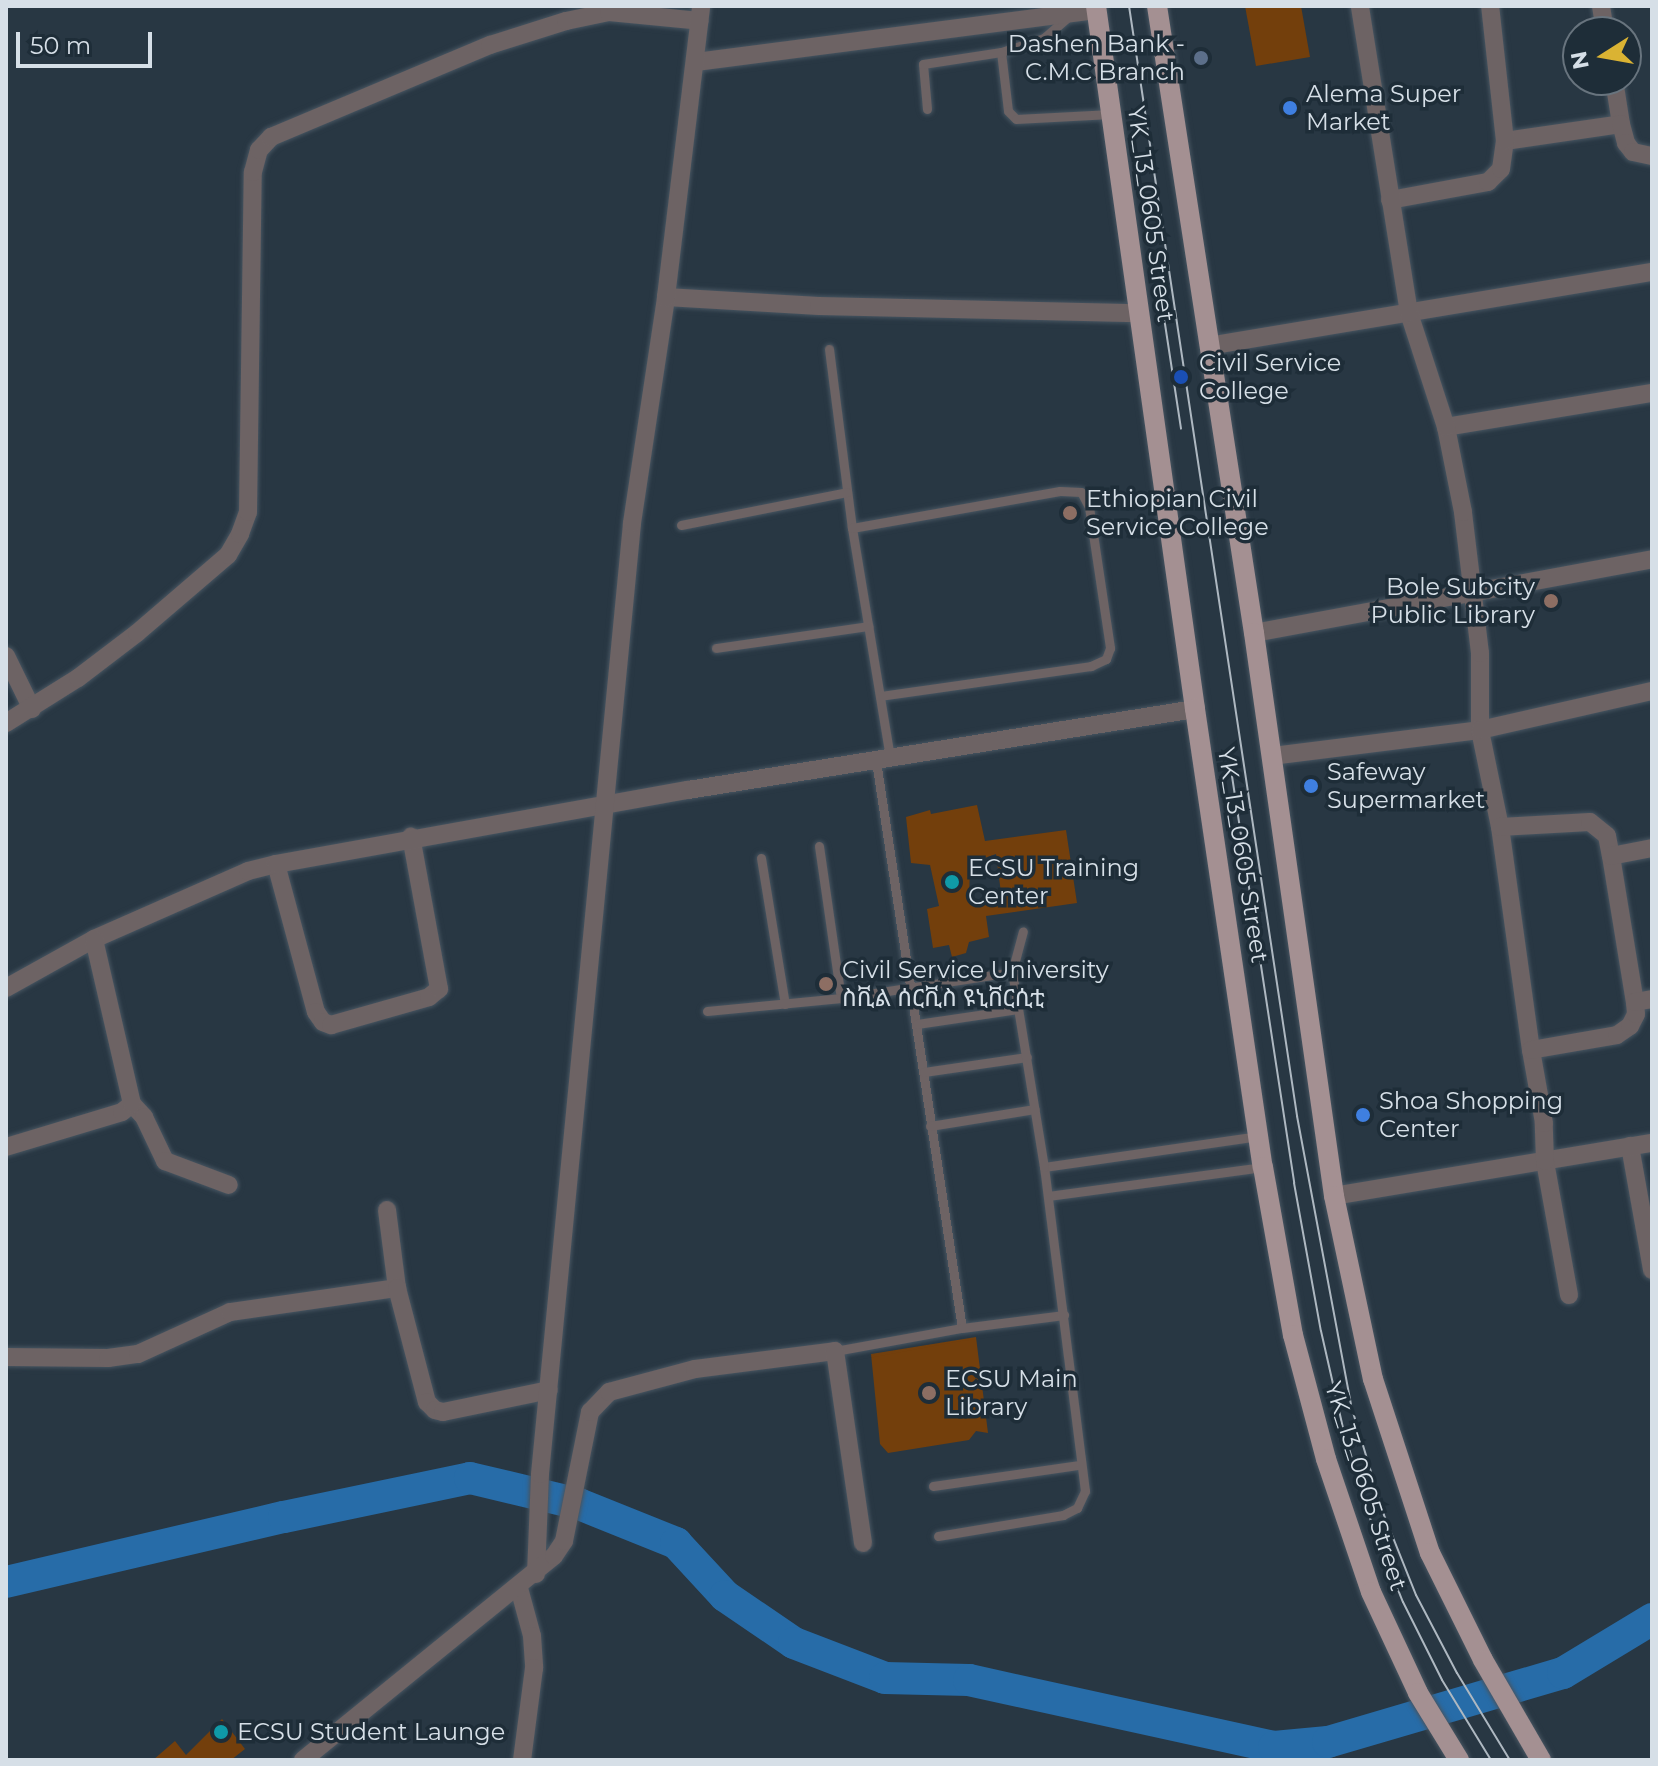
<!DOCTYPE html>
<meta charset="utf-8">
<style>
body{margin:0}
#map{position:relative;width:1658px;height:1766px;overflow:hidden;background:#283743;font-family:Montserrat,"Noto Sans Ethiopic",sans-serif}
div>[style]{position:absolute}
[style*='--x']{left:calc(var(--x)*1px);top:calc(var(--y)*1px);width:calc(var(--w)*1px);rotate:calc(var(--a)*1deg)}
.river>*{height:32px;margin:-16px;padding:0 16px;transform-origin:16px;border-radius:16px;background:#276ca8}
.building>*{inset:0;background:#733f0c}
.roads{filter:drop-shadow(0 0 2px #475561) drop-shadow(0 0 2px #475561)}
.lane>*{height:9px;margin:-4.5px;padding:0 4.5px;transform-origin:4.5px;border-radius:4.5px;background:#6d6364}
.street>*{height:18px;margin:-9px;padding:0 9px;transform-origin:9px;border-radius:9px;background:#6d6364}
.primary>*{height:20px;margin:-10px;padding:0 10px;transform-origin:10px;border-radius:10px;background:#a49092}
.tram>*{height:2px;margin:-1px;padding:0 1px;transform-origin:1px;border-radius:1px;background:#aeb8c1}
.dots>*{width:22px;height:22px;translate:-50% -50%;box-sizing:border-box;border:4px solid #1e2d38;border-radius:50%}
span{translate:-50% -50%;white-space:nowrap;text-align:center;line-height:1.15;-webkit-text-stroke:7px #1e2d38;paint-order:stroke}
.poi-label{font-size:24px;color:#d6dfe7}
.right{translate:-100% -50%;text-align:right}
.left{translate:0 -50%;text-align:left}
.street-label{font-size:24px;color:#d6dfe7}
.frame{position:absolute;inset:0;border:8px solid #d6dfe7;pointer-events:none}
.north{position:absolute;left:1562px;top:16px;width:80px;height:80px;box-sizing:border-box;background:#1e2d38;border:2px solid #68747e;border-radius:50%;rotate:259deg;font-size:22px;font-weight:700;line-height:32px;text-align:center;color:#d6dfe7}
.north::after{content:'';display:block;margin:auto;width:28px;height:36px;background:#dab333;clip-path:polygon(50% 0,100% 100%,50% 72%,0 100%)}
.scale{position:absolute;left:16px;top:32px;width:136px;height:36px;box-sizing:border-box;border:4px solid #d6dfe7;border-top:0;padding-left:10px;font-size:24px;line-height:28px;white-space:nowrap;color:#d6dfe7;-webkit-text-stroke:6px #1e2d38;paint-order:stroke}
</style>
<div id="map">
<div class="river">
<div style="--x:6;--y:1582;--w:285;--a:-13.2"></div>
<div style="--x:284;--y:1517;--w:190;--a:-11.8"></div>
<div style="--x:470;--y:1478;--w:112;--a:13.4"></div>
<div style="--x:579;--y:1504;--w:105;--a:21.9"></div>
<div style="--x:676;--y:1543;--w:72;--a:47.2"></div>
<div style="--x:725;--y:1596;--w:83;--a:34.3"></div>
<div style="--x:794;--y:1643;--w:97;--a:21"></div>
<div style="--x:885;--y:1678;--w:84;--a:1.4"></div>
<div style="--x:969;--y:1680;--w:312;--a:12.4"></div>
<div style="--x:1274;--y:1747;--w:54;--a:-5.3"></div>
<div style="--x:1328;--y:1742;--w:245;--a:-16.4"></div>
<div style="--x:1563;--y:1673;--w:104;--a:-31.2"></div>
</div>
<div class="building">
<div style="clip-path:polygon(1245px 6px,1301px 6px,1310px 57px,1256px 66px)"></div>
<div style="clip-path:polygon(evenodd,977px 805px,985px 841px,1066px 830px,1077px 903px,986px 916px,989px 937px,969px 942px,966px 953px,952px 957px,949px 945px,933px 948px,927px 909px,939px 906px,930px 865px,911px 863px,906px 817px,930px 810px,931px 814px,977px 805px,996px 854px,1001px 893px,969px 902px,970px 863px,996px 854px)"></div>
<div style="clip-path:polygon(976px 1337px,988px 1433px,976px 1431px,969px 1440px,888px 1453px,880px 1444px,871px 1354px)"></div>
<div style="clip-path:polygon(222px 1719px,245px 1749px,231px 1760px,153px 1760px,175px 1741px,186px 1755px)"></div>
</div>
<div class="roads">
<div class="lane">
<div style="--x:1068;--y:17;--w:32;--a:139"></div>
<div style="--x:1044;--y:38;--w:45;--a:162"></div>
<div style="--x:1001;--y:52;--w:59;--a:83.2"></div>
<div style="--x:1008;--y:111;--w:11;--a:45"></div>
<div style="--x:1016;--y:119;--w:95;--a:-3"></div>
<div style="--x:927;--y:109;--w:45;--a:-95.1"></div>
<div style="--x:923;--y:64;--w:79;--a:-8.7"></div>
<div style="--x:829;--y:349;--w:180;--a:82.7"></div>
<div style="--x:852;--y:528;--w:233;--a:80.6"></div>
<div style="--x:681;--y:525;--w:169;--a:-11.2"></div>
<div style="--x:852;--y:528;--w:211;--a:-10.1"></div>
<div style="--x:1060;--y:491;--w:21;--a:3"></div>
<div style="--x:1081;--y:492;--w:17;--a:62"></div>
<div style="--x:1089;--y:507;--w:143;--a:81.5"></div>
<div style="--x:1110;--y:648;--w:12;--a:110"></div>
<div style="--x:1106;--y:659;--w:17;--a:155"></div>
<div style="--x:1091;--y:666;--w:213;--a:171.9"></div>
<div style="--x:716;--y:648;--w:154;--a:-8.2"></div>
<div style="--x:876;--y:761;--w:573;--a:81.38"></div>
<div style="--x:819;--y:846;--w:154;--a:81.8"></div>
<div style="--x:761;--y:858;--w:148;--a:80.7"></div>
<div style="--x:707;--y:1011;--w:135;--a:-5.5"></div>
<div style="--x:841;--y:998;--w:173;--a:-8.6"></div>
<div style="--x:917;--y:1024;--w:102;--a:-8.4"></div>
<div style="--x:924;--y:1072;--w:104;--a:-8.3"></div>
<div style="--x:930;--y:1126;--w:106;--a:-9.2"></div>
<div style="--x:1044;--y:1167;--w:217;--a:-8.2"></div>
<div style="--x:1048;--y:1196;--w:217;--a:-7.7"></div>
<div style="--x:835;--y:1351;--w:129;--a:-10.3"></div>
<div style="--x:962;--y:1328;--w:103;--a:-7.3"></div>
<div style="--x:933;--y:1486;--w:148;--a:-8.2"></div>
<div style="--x:938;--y:1536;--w:127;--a:-9.5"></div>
<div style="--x:1063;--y:1515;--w:16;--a:-27"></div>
<div style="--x:1077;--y:1508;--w:19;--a:-65"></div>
<div style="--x:1085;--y:1491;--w:327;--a:-97.2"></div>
<div style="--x:1044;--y:1167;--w:198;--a:-99.3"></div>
<div style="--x:1012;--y:972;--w:42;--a:-75"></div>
</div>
<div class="street">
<div style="--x:1601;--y:6;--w:26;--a:81"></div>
<div style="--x:696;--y:62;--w:403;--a:-7.4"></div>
<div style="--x:1614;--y:80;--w:45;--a:81"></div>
<div style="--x:1505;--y:141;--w:117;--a:-8.3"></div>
<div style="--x:1621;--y:124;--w:20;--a:75"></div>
<div style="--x:1626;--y:143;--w:11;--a:52"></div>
<div style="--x:1633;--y:152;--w:19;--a:12"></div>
<div style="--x:1390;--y:200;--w:100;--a:-10.4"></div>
<div style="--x:1488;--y:182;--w:18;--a:-45"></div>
<div style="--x:1501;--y:169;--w:28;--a:-82"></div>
<div style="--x:1505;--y:141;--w:136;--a:-96.3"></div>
<div style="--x:666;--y:297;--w:153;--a:3.4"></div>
<div style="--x:819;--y:306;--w:319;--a:1.3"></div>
<div style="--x:1209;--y:346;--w:449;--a:-9.5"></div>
<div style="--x:1446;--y:427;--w:209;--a:-9.4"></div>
<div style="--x:1254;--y:633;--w:405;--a:-10.5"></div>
<div style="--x:6;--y:656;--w:59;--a:63.9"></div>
<div style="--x:6;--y:723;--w:85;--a:-32"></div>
<div style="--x:78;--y:678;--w:74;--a:-37.3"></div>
<div style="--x:137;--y:633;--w:120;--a:-40.6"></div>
<div style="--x:228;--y:555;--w:24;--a:-60"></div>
<div style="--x:240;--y:534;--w:23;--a:-70"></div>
<div style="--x:248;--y:512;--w:340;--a:-89.2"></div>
<div style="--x:253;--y:172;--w:23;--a:-75"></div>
<div style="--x:259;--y:150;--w:18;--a:-47"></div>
<div style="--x:271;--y:137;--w:238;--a:-22.8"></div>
<div style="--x:490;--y:45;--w:80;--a:-17.5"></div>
<div style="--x:566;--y:21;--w:44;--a:-11.8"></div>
<div style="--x:609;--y:12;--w:91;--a:5.6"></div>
<div style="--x:1272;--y:756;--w:210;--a:-7.1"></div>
<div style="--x:1480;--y:730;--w:77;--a:-90"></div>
<div style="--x:1480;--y:653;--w:142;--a:-96.9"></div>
<div style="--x:1463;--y:512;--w:87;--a:-101.3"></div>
<div style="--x:1446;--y:427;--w:120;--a:-108"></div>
<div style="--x:1409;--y:313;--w:311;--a:-99.1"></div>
<div style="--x:1500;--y:827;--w:99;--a:-101.7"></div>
<div style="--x:1480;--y:730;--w:176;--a:-12.8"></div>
<div style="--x:1611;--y:856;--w:148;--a:80.7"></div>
<div style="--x:276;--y:864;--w:153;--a:74.9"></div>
<div style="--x:316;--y:1012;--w:12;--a:55"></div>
<div style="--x:323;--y:1022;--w:9;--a:21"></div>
<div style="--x:331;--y:1025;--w:102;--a:-15.9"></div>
<div style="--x:429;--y:997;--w:13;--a:-39"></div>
<div style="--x:439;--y:989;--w:155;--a:-100.4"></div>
<div style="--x:6;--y:988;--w:101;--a:-29.1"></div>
<div style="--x:94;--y:939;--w:168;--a:-23.8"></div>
<div style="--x:248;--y:871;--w:29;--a:-14"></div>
<div style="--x:276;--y:864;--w:419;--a:-10.2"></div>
<div style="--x:688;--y:790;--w:513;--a:-9.08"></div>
<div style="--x:1531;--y:1050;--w:225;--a:-97.9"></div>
<div style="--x:1500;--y:827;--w:90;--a:-3.2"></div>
<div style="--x:1590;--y:822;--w:22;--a:39"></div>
<div style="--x:1607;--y:836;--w:20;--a:79"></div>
<div style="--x:1611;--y:856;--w:42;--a:-11"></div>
<div style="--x:132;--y:1104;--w:18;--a:47"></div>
<div style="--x:144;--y:1117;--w:49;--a:64.5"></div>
<div style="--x:165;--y:1161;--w:68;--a:20.6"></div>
<div style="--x:1630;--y:1146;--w:126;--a:79.9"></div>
<div style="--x:6;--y:1147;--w:121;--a:-16.8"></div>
<div style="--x:122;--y:1112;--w:13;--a:-39"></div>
<div style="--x:132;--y:1104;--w:169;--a:-103"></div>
<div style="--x:1334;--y:1196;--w:322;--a:-9.5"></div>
<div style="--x:387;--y:1210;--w:79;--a:82.7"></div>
<div style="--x:1569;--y:1295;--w:136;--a:-100.2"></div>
<div style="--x:1545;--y:1161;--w:38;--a:-92"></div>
<div style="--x:1544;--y:1123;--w:74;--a:-100.1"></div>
<div style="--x:1531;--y:1050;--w:87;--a:-9.9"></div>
<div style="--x:1617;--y:1035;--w:16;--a:-35"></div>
<div style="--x:1630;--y:1026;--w:13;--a:-63"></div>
<div style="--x:1636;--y:1014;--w:12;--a:-95"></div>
<div style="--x:1635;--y:1002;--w:17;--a:-10"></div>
<div style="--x:6;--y:1357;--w:102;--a:0.6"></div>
<div style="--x:108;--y:1358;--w:30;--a:-8"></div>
<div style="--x:138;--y:1354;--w:101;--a:-24.5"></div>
<div style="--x:230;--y:1312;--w:169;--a:-8.2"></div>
<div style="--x:397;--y:1288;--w:118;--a:75.3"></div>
<div style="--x:427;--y:1402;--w:11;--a:45"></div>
<div style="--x:435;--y:1410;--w:8;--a:14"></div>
<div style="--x:443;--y:1412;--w:108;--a:-11.7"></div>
<div style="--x:536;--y:1574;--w:100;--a:-87.7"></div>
<div style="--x:540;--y:1474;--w:955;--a:-84.47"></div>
<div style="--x:632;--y:523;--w:229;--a:-81.4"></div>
<div style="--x:666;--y:297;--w:293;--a:-83.1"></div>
<div style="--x:519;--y:1588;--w:50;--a:74.8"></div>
<div style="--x:532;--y:1636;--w:32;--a:86"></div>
<div style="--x:534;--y:1668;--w:93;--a:97.4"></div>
<div style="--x:303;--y:1760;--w:323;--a:-39.1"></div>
<div style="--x:554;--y:1556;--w:18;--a:-56"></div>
<div style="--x:564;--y:1541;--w:132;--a:-78.6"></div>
<div style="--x:590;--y:1412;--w:28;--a:-46"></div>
<div style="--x:609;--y:1392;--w:89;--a:-15"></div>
<div style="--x:695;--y:1369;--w:141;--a:-7.3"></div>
<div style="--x:835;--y:1351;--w:194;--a:81.7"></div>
</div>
<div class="primary">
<div style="--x:1096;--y:6;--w:710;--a:81.98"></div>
<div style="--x:1195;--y:709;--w:463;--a:81.6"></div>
<div style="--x:1263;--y:1167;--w:171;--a:79.9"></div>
<div style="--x:1293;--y:1335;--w:128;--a:75.1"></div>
<div style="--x:1326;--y:1459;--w:140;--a:71.3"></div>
<div style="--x:1371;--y:1592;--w:111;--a:65"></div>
<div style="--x:1418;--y:1693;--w:79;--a:58.5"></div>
<div style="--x:1157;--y:6;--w:634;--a:81.21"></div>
<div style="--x:1254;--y:633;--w:569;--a:81.91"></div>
<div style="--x:1334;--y:1196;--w:187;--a:78"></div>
<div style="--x:1373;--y:1379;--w:183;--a:71.9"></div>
<div style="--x:1430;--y:1553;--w:119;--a:63.6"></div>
<div style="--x:1483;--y:1660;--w:116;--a:59.9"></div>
</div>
</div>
<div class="tram">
<div style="--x:1129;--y:6;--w:1123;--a:81.39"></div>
<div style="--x:1297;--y:1116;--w:298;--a:79.4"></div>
<div style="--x:1352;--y:1409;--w:111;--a:73.2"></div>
<div style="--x:1384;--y:1515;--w:86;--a:68.2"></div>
<div style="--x:1416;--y:1595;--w:88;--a:62.3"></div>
<div style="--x:1457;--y:1673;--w:102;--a:58.7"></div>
<div style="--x:1163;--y:311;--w:119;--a:81.3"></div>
<div style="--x:1228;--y:750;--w:438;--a:81.3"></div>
<div style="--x:1294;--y:1183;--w:150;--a:79.7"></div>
<div style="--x:1321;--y:1331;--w:104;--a:77.2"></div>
<div style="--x:1344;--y:1432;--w:97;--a:73.2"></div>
<div style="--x:1372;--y:1525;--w:83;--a:68.1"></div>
<div style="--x:1403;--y:1602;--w:87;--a:63.4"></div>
<div style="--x:1442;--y:1680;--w:94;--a:58.5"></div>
</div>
<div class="dots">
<div style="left:1201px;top:58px;background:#5c6f8a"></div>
<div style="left:1290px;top:108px;background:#3f7fe0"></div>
<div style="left:1181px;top:377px;background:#1a4fb4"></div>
<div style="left:1070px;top:513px;background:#8d6e63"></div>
<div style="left:1551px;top:601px;background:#8d6e63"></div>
<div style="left:1311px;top:786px;background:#3f7fe0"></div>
<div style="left:952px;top:882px;background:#0f9aa8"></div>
<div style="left:826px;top:984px;background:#8d6e63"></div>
<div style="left:1363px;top:1115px;background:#3f7fe0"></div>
<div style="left:929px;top:1393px;background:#8d6e63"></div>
<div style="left:221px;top:1732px;background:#0f9aa8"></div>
</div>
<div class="poi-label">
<span class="right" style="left:1185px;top:58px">Dashen Bank -<br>C.M.C Branch</span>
<span class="left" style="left:1306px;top:108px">Alema Super<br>Market</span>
<span class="left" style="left:1199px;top:377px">Civil Service<br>College</span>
<span class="left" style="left:1086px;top:513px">Ethiopian Civil<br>Service College</span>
<span class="right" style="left:1535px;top:601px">Bole Subcity<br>Public Library</span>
<span class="left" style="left:1327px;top:786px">Safeway<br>Supermarket</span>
<span class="left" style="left:968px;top:882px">ECSU Training<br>Center</span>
<span class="left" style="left:842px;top:984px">Civil Service University<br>ስቪል ሰርቪስ ዩኒቨርሲቲ</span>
<span class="left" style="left:1379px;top:1115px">Shoa Shopping<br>Center</span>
<span class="left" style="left:945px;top:1393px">ECSU Main<br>Library</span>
<span class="left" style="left:237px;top:1732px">ECSU Student Launge</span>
</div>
<div class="street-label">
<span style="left:1151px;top:214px;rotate:82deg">YK_13_0605 Street</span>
<span style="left:1243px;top:855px;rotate:81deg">YK_13_0605 Street</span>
<span style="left:1366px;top:1486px;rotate:72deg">YK_13_0605 Street</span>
</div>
<div class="frame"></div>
<div class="north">N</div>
<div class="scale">50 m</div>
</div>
